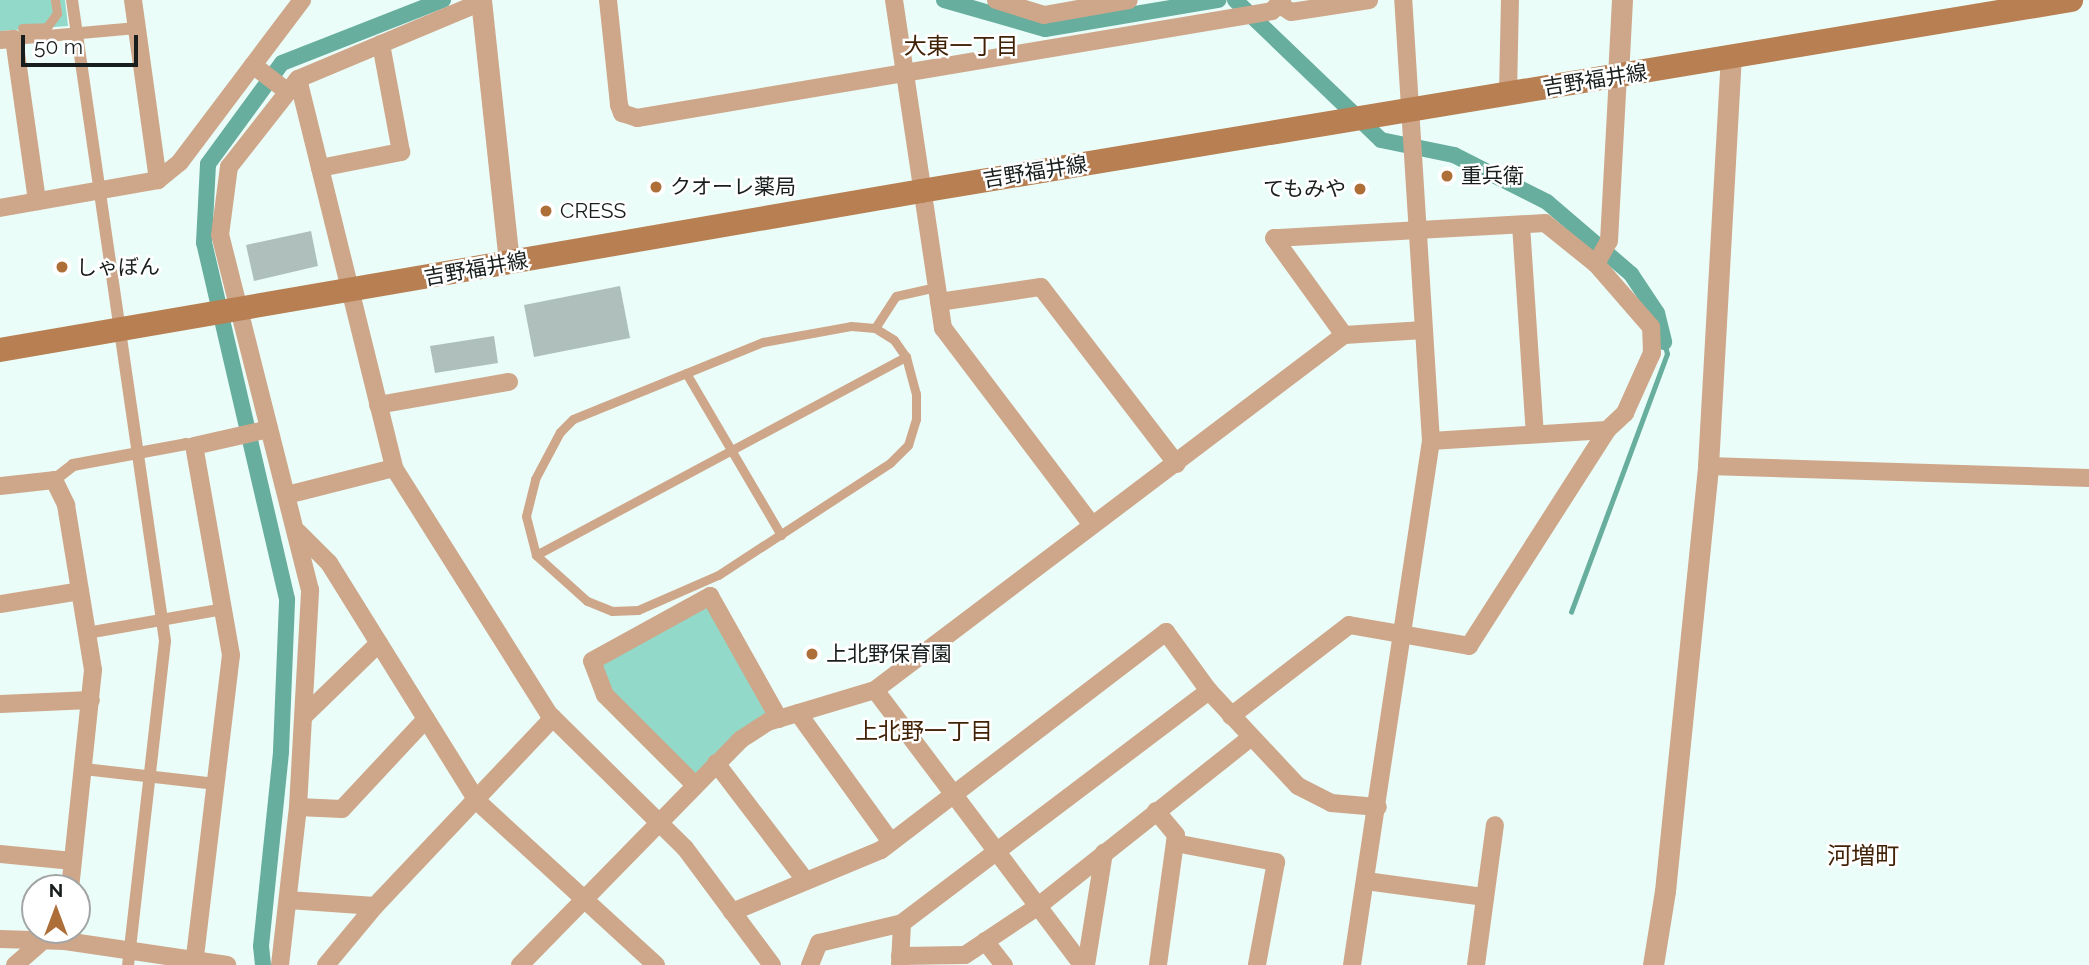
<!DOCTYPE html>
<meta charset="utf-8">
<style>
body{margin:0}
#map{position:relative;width:2089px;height:965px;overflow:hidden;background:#ebfdf8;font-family:Raleway,"Noto Sans JP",sans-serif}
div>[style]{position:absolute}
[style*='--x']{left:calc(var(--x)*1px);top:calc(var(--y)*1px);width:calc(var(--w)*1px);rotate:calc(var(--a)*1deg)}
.green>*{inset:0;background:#92d9c9}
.stream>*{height:4.5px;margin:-2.25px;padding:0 2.25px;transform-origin:2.25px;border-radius:2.25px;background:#67ae9f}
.canal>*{height:16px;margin:-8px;padding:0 8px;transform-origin:8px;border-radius:8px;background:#67ae9f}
.building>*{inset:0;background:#afc0bc}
.service>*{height:9px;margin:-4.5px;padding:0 4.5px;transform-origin:4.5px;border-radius:4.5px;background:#cea78a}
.pedestrian>*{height:12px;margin:-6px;padding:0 6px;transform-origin:6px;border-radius:6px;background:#cea78a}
.minor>*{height:18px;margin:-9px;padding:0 9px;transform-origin:9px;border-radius:9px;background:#cea78a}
.tertiary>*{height:21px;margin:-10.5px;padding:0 10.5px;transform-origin:10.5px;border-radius:10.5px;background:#cea78a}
.secondary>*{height:24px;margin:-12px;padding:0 12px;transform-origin:12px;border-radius:12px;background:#b77f52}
.dots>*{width:19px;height:19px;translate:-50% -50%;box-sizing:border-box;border:4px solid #fff;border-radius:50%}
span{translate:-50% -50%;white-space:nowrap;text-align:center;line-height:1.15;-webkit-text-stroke:5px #fff;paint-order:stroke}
.street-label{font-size:21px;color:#181e1d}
.poi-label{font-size:21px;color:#181e1d}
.left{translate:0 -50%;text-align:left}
.right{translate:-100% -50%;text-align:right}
.neighbourhood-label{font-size:23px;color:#402207}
.quarter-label{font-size:24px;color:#402207}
.north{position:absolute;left:21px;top:874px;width:70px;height:70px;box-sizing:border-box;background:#fff;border:2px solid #a3a5a5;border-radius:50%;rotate:0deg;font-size:19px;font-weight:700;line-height:28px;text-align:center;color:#181e1d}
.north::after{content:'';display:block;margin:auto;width:24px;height:32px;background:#ae6e37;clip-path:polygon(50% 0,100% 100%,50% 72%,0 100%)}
.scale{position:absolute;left:21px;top:35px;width:117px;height:32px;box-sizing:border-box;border:4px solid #181e1d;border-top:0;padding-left:9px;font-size:21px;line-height:24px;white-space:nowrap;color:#181e1d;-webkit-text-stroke:5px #fff;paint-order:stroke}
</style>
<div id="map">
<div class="green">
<div style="clip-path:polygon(0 0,65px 0,68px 26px,0 31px)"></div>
<div style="clip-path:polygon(713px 601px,779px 719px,694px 784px,611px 701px,592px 661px)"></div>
</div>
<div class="stream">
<div style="--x:1571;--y:612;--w:275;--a:-69.6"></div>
<div style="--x:1667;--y:354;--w:12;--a:-104"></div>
</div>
<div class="canal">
<div style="--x:944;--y:0;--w:105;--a:16"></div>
<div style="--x:1045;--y:29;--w:176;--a:-9.5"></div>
<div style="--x:1235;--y:0;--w:202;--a:43.8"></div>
<div style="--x:1381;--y:140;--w:75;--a:11.6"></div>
<div style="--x:1454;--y:155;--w:104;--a:26.8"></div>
<div style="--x:1547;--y:202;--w:111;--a:40.6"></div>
<div style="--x:1631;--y:274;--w:47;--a:56.3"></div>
<div style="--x:1657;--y:313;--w:30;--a:76"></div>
<div style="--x:263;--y:965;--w:19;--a:-96"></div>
<div style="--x:261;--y:946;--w:196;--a:-84.1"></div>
<div style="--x:281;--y:751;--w:152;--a:-87.7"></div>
<div style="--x:287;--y:599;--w:366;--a:-103.1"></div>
<div style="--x:204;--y:243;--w:79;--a:-87.1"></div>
<div style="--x:208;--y:164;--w:125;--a:-53.8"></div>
<div style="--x:282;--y:63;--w:173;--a:-21.4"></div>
</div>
<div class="building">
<div style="clip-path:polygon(311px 231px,318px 266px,254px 281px,246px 245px)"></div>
<div style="clip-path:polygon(620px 286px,630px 338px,534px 357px,524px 305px)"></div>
<div style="clip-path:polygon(494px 336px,498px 363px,435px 373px,430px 346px)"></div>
</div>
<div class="service">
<div style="--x:22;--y:28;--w:25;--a:-2"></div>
<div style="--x:47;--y:27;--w:17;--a:-54"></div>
<div style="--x:57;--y:13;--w:13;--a:-99"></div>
<div style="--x:851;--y:326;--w:24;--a:5"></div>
<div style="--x:875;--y:328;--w:22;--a:32"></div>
<div style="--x:894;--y:340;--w:21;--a:55"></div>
<div style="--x:906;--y:357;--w:38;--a:75"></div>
<div style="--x:916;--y:394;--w:25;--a:90"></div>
<div style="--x:916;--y:419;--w:27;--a:107"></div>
<div style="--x:908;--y:445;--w:25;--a:135"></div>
<div style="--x:890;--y:463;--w:205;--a:146.9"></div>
<div style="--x:718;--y:575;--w:87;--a:156.4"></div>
<div style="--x:638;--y:610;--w:26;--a:178"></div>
<div style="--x:612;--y:611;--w:27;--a:-158"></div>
<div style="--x:587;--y:601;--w:69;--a:-138"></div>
<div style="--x:536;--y:555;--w:40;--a:-104.4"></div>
<div style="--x:526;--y:516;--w:38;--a:-76"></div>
<div style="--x:535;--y:479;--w:53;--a:-62"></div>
<div style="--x:560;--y:432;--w:18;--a:-45"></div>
<div style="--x:573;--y:419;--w:205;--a:-22.1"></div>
<div style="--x:763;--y:342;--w:89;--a:-10.3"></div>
<div style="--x:875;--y:328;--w:38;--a:-57"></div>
<div style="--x:896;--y:296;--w:41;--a:-12.7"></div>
<div style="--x:686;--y:373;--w:188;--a:59.6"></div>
<div style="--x:536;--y:555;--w:420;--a:-28.2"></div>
</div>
<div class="pedestrian">
<div style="--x:72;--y:0;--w:648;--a:81.74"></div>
<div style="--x:165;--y:641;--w:326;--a:96.5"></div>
<div style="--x:14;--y:39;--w:123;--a:-5.1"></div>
<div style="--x:54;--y:480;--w:24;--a:-38"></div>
<div style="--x:73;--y:465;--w:115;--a:-10.5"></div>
<div style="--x:186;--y:444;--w:8;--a:14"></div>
<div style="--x:87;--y:633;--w:138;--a:-10"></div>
<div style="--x:84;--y:769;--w:133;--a:6.5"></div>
</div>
<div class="minor">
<div style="--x:133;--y:0;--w:182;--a:82.1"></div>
<div style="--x:608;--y:0;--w:106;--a:84"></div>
<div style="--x:619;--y:105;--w:9;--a:69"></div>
<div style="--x:622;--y:113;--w:16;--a:18"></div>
<div style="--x:637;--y:118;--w:644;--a:-9.56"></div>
<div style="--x:1272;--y:11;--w:15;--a:-48"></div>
<div style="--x:894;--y:0;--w:332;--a:81.5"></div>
<div style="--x:943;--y:328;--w:246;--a:52.9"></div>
<div style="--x:996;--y:0;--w:50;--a:17.4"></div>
<div style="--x:1044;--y:15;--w:86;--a:-10"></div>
<div style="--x:1280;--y:5;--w:13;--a:32"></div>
<div style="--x:1291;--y:12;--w:79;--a:-8.7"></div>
<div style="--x:0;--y:40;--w:14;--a:-4"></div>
<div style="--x:14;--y:39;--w:164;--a:81.9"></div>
<div style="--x:253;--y:65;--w:44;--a:37.6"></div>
<div style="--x:298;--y:79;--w:401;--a:76.1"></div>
<div style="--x:394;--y:468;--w:291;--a:57.8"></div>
<div style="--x:549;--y:714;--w:191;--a:44.6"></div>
<div style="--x:685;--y:848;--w:146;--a:53.4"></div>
<div style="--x:1508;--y:94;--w:94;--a:-88.8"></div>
<div style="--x:320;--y:168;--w:83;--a:-11.2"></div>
<div style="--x:401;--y:152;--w:110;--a:-100.5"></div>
<div style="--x:0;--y:208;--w:160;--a:-10"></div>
<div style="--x:158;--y:180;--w:28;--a:-39"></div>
<div style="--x:180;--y:162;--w:203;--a:-53"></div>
<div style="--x:1521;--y:225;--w:209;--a:86.2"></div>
<div style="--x:1596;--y:264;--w:26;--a:-61"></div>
<div style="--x:1609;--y:241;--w:165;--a:-86.9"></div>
<div style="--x:939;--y:302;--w:103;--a:-8.4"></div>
<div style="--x:1041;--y:287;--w:223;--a:52.5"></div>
<div style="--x:378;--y:405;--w:133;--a:-10"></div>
<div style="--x:1431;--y:441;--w:176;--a:-3.6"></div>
<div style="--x:1708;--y:466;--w:381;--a:1.8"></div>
<div style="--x:0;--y:486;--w:54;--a:-6.3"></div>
<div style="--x:54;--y:480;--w:28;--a:64"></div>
<div style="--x:66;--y:505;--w:167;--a:80.7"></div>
<div style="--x:93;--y:670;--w:219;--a:96"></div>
<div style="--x:287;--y:495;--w:110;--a:-14.2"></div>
<div style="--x:298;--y:532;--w:44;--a:45"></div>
<div style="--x:329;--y:563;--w:280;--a:58.1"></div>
<div style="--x:477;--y:801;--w:243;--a:42.5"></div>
<div style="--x:0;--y:604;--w:81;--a:-9.2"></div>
<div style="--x:875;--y:690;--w:344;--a:53"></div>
<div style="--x:0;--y:704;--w:91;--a:-2.5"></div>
<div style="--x:798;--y:713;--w:159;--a:54.2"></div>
<div style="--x:305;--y:715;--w:103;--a:-44.2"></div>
<div style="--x:1231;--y:716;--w:149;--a:-37.6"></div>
<div style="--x:1349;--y:625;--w:122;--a:9.9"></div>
<div style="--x:1469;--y:646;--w:256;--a:-57.4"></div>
<div style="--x:1607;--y:430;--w:25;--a:-43"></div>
<div style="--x:1625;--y:413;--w:66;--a:-65.8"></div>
<div style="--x:1652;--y:353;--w:26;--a:-92"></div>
<div style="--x:1651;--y:327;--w:84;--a:-131.1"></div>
<div style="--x:1596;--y:264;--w:65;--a:-141.2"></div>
<div style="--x:1545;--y:223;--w:271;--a:176.8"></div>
<div style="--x:1274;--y:238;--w:120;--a:54.2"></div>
<div style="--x:716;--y:763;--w:148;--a:52.7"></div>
<div style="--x:694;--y:784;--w:126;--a:-135"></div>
<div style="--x:605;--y:695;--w:36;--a:-111"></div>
<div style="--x:592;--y:661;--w:135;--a:-28.8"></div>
<div style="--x:710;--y:596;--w:141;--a:60.7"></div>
<div style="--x:298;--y:807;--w:44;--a:2.6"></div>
<div style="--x:342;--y:809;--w:123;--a:-47"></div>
<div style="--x:1156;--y:811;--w:31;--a:50"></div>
<div style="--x:1176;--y:835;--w:131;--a:97.9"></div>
<div style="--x:1175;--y:843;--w:103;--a:10.7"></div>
<div style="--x:1276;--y:862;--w:105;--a:100.5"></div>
<div style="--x:0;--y:854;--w:73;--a:5.5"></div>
<div style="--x:1366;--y:881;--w:120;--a:7.7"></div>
<div style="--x:288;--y:900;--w:87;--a:3.9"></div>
<div style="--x:375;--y:906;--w:259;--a:-46.6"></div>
<div style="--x:732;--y:912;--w:161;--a:-22.6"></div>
<div style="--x:881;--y:850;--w:359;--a:-37.4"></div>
<div style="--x:1166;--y:632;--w:73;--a:53.9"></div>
<div style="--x:0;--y:939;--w:65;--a:1.8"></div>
<div style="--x:65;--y:941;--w:164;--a:8.4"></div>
<div style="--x:985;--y:941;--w:31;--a:52"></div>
<div style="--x:900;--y:956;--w:65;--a:-0.9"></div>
<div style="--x:965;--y:955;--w:87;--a:-33.7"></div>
<div style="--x:1037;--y:907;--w:272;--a:-38.4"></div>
<div style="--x:15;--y:965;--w:38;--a:-41"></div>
<div style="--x:194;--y:965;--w:312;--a:-83.2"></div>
<div style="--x:231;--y:655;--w:212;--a:-100"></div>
<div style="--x:194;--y:446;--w:77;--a:-12.8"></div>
<div style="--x:280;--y:965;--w:159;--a:-83.5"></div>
<div style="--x:298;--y:807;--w:217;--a:-86.8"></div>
<div style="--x:310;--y:590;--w:366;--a:-104.2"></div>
<div style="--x:220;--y:235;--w:69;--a:-82.5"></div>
<div style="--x:229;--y:167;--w:112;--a:-51.9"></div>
<div style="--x:298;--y:79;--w:199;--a:-22.8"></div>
<div style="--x:326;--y:965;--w:77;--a:-50.3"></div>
<div style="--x:520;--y:965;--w:315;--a:-45.6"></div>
<div style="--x:740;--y:740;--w:33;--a:-33"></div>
<div style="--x:768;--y:722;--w:112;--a:-16.7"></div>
<div style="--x:875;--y:690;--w:588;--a:-37.12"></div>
<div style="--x:1344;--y:335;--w:80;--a:-3.6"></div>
<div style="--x:810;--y:965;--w:24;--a:-68"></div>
<div style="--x:819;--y:943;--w:85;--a:-13.5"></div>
<div style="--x:900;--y:965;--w:42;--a:-87.3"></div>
<div style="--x:902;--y:923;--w:385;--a:-37.1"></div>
<div style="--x:1209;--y:691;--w:130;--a:46.9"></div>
<div style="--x:1298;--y:786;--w:37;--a:27"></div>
<div style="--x:1331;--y:803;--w:47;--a:4.9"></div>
<div style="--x:1086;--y:965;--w:114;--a:-80.9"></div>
<div style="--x:1352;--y:965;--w:530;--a:-81.43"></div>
<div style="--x:1431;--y:441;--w:442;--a:-93.6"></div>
<div style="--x:1476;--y:965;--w:141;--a:-82.3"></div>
</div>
<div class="tertiary">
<div style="--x:481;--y:0;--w:264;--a:83.9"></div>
<div style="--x:1618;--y:76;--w:76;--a:-87"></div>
<div style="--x:1653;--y:965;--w:75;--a:-80.8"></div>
<div style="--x:1665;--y:891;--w:427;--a:-84.2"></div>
<div style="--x:1708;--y:466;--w:409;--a:-86.8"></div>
</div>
<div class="secondary">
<div style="--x:0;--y:350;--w:935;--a:-9.79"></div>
<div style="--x:921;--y:191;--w:1166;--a:-9.43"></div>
</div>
<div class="dots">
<div style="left:1447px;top:176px;background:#ae6e37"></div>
<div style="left:656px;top:187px;background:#ae6e37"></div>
<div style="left:1360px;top:189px;background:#ae6e37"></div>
<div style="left:546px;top:211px;background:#ae6e37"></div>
<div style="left:62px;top:267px;background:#ae6e37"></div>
<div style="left:812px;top:654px;background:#ae6e37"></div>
</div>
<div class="street-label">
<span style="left:1595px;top:80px;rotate:-9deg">吉野福井線</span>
<span style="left:1035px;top:172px;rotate:-9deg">吉野福井線</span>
<span style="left:476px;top:269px;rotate:-10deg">吉野福井線</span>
</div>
<div class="poi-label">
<span class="left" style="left:1461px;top:176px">重兵衛</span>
<span class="left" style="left:670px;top:187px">クオーレ薬局</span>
<span class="right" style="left:1346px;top:189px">てもみや</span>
<span class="left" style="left:560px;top:211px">CRESS</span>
<span class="left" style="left:76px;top:267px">しゃぼん</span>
<span class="left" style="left:826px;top:654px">上北野保育園</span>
</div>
<div class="neighbourhood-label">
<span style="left:961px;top:46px">大東一丁目</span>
<span style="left:924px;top:731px">上北野一丁目</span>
</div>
<div class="quarter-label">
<span style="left:1863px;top:856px">河増町</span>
</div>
<div class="north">N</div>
<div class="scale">50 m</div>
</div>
